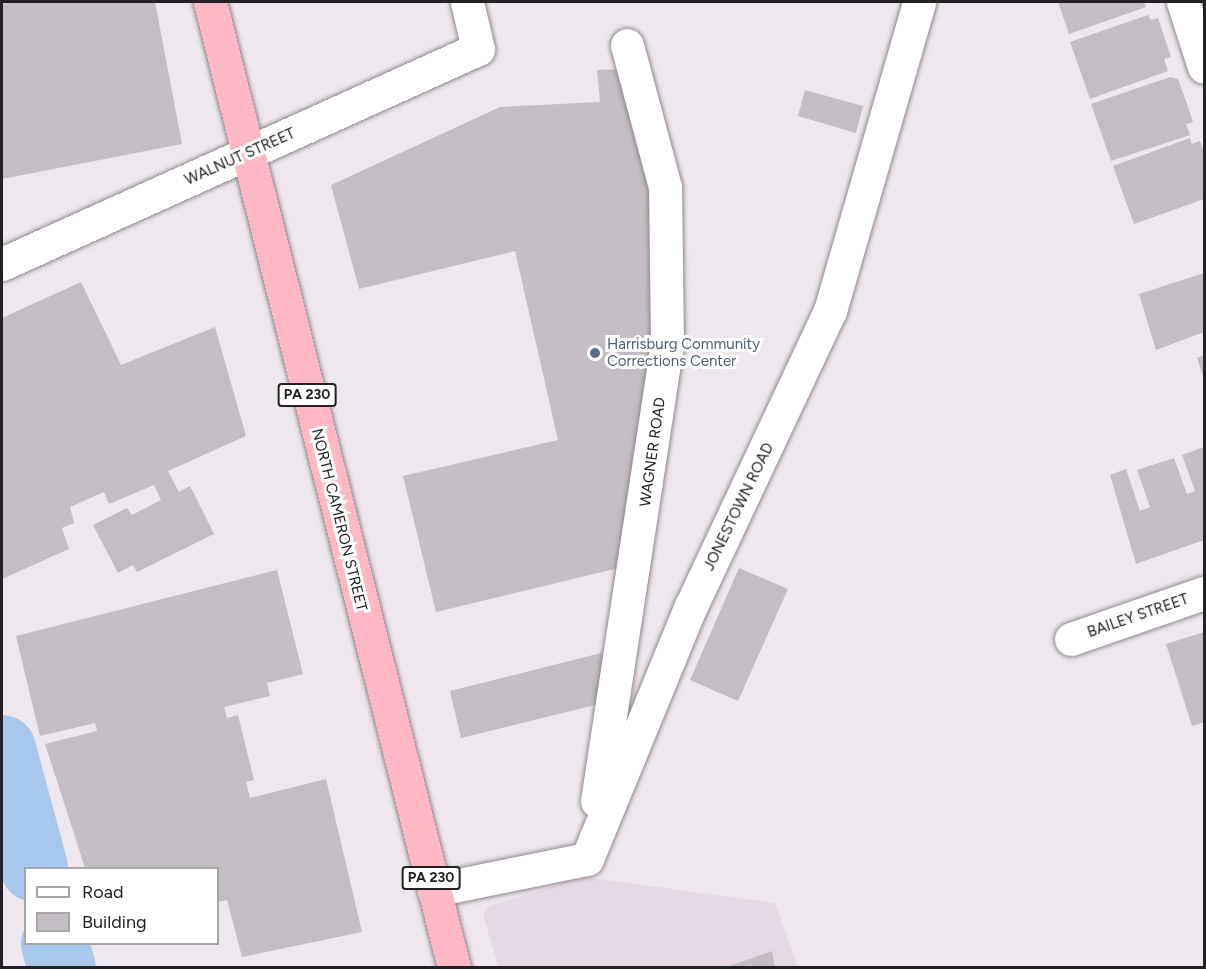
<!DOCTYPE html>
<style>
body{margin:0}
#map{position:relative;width:1206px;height:969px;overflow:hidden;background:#efe7ee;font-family:Figtree,sans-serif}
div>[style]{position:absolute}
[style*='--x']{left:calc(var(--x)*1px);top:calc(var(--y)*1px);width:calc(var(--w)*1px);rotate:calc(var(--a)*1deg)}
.built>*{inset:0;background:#e6d9e6}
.river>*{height:68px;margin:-34px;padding:0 34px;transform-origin:34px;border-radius:34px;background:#a8c7ec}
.building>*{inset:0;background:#c4bdc4}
.roads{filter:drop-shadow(0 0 2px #8f888f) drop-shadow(0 0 2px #8f888f)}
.minor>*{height:33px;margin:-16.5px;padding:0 16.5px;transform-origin:16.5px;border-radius:16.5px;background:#fff}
.highway>*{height:33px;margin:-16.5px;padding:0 16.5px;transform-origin:16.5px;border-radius:16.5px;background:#ffb8c4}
.dots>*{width:16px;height:16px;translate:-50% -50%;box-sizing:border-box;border:3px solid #fff;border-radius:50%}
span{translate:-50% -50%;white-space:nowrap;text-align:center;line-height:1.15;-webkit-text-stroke:6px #fff;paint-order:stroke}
.shield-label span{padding:2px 4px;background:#fff;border:2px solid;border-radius:4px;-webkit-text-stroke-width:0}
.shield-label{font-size:14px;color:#232123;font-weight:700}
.street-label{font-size:15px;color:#232123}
.service-label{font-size:15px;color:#4e5e75}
.left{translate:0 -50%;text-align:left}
.frame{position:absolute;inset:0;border:3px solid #232123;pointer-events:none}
.legend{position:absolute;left:24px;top:867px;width:195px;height:78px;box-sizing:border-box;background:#fff;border:2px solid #a7a6a7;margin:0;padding:8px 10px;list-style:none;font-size:18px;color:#232123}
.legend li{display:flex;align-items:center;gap:12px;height:30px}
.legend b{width:30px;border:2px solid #a7a6a7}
</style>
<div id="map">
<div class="built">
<div style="clip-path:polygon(585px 877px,775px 903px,798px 967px,498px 967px,483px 914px,489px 906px)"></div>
</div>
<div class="river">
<div style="--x:2;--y:749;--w:123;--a:74.9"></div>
<div style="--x:55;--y:944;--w:25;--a:74"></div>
</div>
<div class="building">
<div style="clip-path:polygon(2px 2px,155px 2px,182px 144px,2px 179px)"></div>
<div style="clip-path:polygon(1058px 2px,1144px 2px,1146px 7px,1069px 34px)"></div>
<div style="clip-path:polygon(1148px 15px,1151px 20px,1158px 18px,1171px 57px,1164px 59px,1168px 71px,1090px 99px,1070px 42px)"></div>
<div style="clip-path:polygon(624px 69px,656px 210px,650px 416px,637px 515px,624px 518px,635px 564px,436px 612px,403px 476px,558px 440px,515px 251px,359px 289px,331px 185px,500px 107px,600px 102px,597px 70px)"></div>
<div style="clip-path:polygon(1170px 77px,1178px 79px,1187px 104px,1193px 122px,1186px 124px,1190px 135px,1111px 161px,1091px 104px)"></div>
<div style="clip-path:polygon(805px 90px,863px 106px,856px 133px,798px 116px)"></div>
<div style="clip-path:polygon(1190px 138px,1192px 144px,1200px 141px,1204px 152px,1204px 199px,1134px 224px,1113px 166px)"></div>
<div style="clip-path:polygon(1204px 273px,1204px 332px,1156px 350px,1139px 294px)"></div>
<div style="clip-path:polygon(81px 282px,121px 365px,215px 327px,246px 436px,168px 471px,179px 492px,190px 486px,214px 534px,137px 572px,133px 565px,118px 573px,93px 525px,127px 508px,132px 515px,161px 500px,154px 485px,109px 504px,104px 492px,70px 507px,74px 523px,62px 528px,69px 549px,2px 579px,2px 318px)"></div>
<div style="clip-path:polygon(1204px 355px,1204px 379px,1197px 358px)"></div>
<div style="clip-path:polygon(1204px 447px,1204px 540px,1136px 564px,1110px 475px,1126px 469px,1140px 511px,1150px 507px,1137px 470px,1174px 458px,1187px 494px,1195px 491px,1182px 455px)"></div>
<div style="clip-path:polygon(739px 568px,788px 589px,738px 701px,690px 680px)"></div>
<div style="clip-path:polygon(277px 570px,303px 674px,267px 683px,270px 696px,224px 707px,227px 718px,238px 715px,254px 780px,246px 782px,250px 798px,326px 779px,362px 932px,242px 957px,227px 900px,218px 902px,218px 868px,85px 868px,45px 744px,97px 731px,95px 723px,40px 736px,16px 636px)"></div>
<div style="clip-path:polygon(1204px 632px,1204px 722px,1192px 726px,1166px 644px)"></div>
<div style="clip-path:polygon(617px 649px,607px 702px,461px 738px,450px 691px)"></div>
<div style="clip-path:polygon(772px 951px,775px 968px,727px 968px,727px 967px)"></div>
</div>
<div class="roads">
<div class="minor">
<div style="--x:1183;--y:2;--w:68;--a:72.1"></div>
<div style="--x:2;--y:264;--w:522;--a:-24.31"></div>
<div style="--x:478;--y:49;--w:48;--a:-103.2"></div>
<div style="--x:1071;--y:639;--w:141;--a:-19.1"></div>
<div style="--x:597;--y:801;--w:460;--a:-81.3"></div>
<div style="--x:667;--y:346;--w:159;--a:-90.7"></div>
<div style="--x:665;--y:187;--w:147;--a:-105"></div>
<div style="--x:434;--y:890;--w:156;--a:-11.5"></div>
<div style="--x:587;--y:859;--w:274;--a:-67.7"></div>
<div style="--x:691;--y:606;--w:326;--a:-64.8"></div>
<div style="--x:830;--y:311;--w:322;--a:-73.9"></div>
</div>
<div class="highway">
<div style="--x:210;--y:2;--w:996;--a:75.82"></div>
</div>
</div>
<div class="dots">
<div style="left:595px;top:353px;background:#5c6f8a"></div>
</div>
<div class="shield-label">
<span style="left:307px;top:395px">PA 230</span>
<span style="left:431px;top:878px">PA 230</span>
</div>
<div class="street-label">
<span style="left:240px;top:157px;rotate:-24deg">WALNUT STREET</span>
<span style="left:653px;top:452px;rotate:-82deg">WAGNER ROAD</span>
<span style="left:739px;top:507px;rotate:-64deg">JONESTOWN ROAD</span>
<span style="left:339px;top:520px;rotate:76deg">NORTH CAMERON STREET</span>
<span style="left:1138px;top:616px;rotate:-19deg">BAILEY STREET</span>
</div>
<div class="service-label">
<span class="left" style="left:607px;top:353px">Harrisburg Community<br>Corrections Center</span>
</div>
<div class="frame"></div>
<ul class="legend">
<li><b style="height:8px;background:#fff"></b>Road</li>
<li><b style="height:16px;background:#c4bdc4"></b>Building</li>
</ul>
</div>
